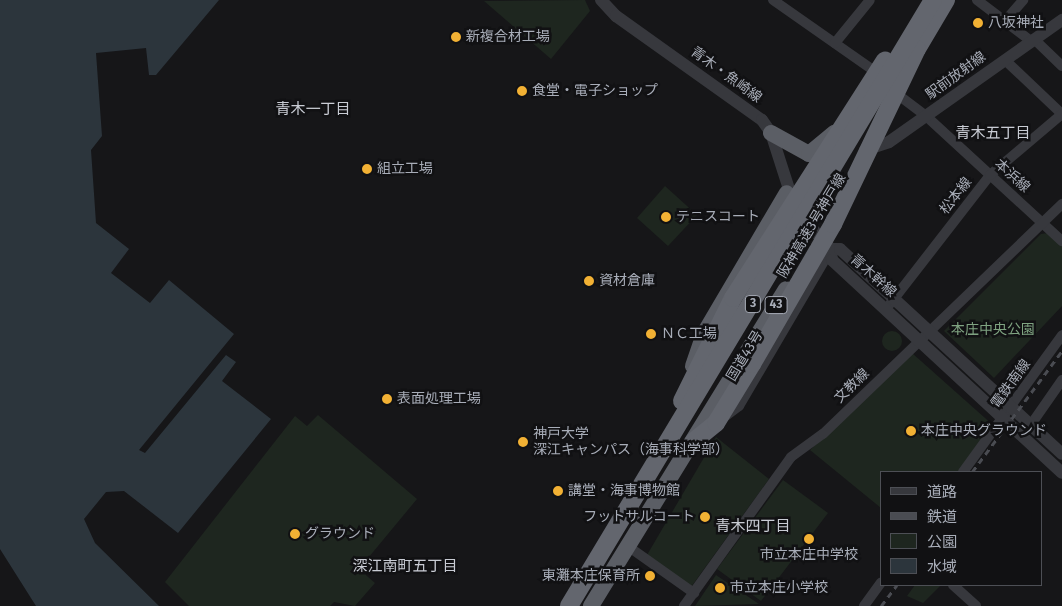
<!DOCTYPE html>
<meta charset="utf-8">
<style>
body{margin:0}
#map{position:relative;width:1062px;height:606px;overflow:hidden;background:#161618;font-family:"Fira Sans","Noto Sans JP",sans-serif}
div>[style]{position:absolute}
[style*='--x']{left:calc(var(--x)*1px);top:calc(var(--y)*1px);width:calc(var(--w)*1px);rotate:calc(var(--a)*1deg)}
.green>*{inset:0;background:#1e261f}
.round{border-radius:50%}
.water>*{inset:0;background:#2c353c}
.minor>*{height:10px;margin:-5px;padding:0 5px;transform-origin:5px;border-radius:5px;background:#37383d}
.tertiary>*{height:12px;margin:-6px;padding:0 6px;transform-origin:6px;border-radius:6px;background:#37383d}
.trunk>*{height:16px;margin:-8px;padding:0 8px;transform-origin:8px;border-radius:8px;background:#5b5e65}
.motorway>*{height:18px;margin:-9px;padding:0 9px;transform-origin:9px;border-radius:9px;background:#63666e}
.rail>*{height:2.5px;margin-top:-1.25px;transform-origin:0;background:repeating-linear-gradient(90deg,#4a4c52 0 6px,transparent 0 11px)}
.motorway-bridge>*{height:18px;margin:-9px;padding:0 9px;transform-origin:9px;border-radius:9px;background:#63666e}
.dots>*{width:14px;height:14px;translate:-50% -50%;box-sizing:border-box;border:2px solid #111113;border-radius:50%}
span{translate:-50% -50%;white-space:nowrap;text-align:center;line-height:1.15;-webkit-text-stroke:5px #111113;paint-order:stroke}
.shield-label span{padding:1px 4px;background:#111113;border:1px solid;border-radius:4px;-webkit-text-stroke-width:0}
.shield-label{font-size:12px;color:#a8adb8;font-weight:700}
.poi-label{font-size:14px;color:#a8adb8}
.left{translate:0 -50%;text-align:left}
.right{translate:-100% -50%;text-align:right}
.street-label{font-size:14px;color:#a8adb8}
.park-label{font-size:14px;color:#7fa381}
.neighbourhood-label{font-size:15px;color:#c9ccd4}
.legend{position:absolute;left:880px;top:471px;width:162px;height:115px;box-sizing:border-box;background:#111113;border:1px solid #4d4f55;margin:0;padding:6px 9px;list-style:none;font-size:15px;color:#a8adb8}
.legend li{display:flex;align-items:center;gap:10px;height:25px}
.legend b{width:25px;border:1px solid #4d4f55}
</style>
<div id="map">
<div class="green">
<div style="clip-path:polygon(585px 0,590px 11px,551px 59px,484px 1px)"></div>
<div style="clip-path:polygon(665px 186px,697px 215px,668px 246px,637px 218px)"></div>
<div style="clip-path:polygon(1048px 233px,1062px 246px,1062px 306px,994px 378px,944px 331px,1041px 234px)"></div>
<div class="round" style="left:882px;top:331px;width:20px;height:20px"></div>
<div style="clip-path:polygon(912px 353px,994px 426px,959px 472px,881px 472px,881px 508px,810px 450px)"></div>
<div style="clip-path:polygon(318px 415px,417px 499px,359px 569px,375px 583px,355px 606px,334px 602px,330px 606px,189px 606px,165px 582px,295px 416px,307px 426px)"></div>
<div style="clip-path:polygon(716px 437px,769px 479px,691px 587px,647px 555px)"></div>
<div style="clip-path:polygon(783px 480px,828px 513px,761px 601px,717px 569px)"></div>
<div style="clip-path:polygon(716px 575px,759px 604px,695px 606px)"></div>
<div style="clip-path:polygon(915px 585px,941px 585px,923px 603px,907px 596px)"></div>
</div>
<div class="water">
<div style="clip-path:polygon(0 0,219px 0,156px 75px,149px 75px,146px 48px,96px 53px,102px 136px,91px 150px,96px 223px,129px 249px,111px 273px,150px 303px,169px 280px,234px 334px,139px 450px,145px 453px,226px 355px,236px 362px,222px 381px,271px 419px,178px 533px,124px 491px,106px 492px,84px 519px,95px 543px,159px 606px,36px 606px,0 549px)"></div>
</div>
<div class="minor">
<div style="--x:773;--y:0;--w:131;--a:35"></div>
<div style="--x:977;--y:0;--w:68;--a:37.2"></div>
<div style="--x:1005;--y:21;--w:28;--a:-49"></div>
<div style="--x:1034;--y:39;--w:39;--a:44"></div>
<div style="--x:835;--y:43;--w:55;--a:-50.9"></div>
<div style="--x:1005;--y:60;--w:79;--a:43.5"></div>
<div style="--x:897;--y:94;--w:36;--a:37"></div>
<div style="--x:926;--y:116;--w:185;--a:42.6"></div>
<div style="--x:890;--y:304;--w:163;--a:-52.2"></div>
<div style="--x:990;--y:175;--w:94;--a:-40.3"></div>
<div style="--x:723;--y:418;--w:20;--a:-37"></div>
<div style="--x:739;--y:406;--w:182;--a:-59.6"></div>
<div style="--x:1030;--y:426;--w:56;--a:-55.2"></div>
<div style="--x:963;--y:472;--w:169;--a:-54.1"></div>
<div style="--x:629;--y:547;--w:80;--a:35.3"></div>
<div style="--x:953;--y:585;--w:31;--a:42"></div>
<div style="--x:684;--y:606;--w:183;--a:-54.3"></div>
<div style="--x:791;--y:457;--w:39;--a:-36"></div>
<div style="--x:823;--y:434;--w:332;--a:-43.9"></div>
<div style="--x:864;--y:606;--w:29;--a:-54"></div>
</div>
<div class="tertiary">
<div style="--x:601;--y:0;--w:22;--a:47"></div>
<div style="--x:616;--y:16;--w:179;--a:35.5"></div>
<div style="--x:762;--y:120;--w:16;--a:55"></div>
<div style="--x:771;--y:133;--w:82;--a:72.2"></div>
<div style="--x:796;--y:211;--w:52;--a:47.4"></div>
<div style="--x:865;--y:150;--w:25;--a:-18"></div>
<div style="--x:889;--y:142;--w:212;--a:-35.2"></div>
<div style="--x:831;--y:249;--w:11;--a:85"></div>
<div style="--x:832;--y:260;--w:313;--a:42.8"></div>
<div style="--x:831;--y:249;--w:9;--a:0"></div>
<div style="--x:840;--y:249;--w:302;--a:42.7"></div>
</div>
<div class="trunk">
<div style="--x:771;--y:133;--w:43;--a:28.9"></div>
<div style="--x:809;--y:154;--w:33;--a:-40"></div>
<div style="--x:693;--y:366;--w:36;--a:-71"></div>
<div style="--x:705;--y:332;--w:161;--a:-59.5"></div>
<div style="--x:591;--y:606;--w:372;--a:-58.4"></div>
</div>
<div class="motorway">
<div style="--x:917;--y:49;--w:57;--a:-59.4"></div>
<div style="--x:682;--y:401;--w:115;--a:-63.7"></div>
<div style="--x:694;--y:441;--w:28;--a:-39"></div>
<div style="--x:716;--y:423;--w:69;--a:-58.6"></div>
</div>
<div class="rail">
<div style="--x:972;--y:472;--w:151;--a:-53.4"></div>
<div style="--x:881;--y:606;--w:26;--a:-53"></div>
</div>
<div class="motorway-bridge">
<div style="--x:733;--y:298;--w:282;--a:-57.4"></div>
<div style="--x:752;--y:364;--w:162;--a:-59.9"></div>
<div style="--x:833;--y:224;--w:194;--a:-64.4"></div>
<div style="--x:569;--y:606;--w:707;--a:-59.01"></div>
</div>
<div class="dots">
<div style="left:978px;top:23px;background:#f2b134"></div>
<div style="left:456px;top:37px;background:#f2b134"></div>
<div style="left:522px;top:91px;background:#f2b134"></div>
<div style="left:367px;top:169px;background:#f2b134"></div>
<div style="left:666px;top:217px;background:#f2b134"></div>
<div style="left:589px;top:281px;background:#f2b134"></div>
<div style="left:651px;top:334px;background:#f2b134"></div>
<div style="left:387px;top:399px;background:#f2b134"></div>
<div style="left:911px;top:431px;background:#f2b134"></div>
<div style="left:523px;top:442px;background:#f2b134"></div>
<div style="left:558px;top:491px;background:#f2b134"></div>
<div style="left:705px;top:517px;background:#f2b134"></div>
<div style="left:295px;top:534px;background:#f2b134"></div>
<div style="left:809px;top:539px;background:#f2b134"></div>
<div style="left:650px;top:576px;background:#f2b134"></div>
<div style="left:720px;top:588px;background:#f2b134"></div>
</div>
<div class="shield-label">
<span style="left:753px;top:304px">3</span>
<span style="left:776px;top:305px">43</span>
</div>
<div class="poi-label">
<span class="left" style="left:988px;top:23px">八坂神社</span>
<span class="left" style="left:466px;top:37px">新複合材工場</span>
<span class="left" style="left:532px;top:91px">食堂・電子ショップ</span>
<span class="left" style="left:377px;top:169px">組立工場</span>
<span class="left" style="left:676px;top:217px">テニスコート</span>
<span class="left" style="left:599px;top:281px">資材倉庫</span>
<span class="left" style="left:661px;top:334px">ＮＣ工場</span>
<span class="left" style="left:397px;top:399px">表面処理工場</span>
<span class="left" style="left:921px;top:431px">本庄中央グラウンド</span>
<span class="left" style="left:533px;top:442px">神戸大学<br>深江キャンパス（海事科学部）</span>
<span class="left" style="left:568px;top:491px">講堂・海事博物館</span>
<span class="right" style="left:695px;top:517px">フットサルコート</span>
<span class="left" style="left:305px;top:534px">グラウンド</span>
<span style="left:809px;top:555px">市立本庄中学校</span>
<span class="right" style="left:640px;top:576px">東灘本庄保育所</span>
<span class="left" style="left:730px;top:588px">市立本庄小学校</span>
</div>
<div class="street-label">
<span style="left:726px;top:75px;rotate:36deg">青木・魚崎線</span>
<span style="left:956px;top:76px;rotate:-36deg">駅前放射線</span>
<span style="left:1012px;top:176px;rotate:42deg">本浜線</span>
<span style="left:956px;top:196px;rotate:-52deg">松本線</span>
<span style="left:812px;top:226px;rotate:-59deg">阪神高速3号神戸線</span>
<span style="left:873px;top:276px;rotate:42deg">青木幹線</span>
<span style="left:745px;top:356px;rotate:-59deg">国道43号</span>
<span style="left:1011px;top:384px;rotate:-54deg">電鉄南線</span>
<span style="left:852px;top:386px;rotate:-44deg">文教線</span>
</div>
<div class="park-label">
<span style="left:993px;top:330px">本庄中央公園</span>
</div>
<div class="neighbourhood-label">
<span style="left:313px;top:110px">青木一丁目</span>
<span style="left:993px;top:134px">青木五丁目</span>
<span style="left:753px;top:527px">青木四丁目</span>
<span style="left:405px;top:567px">深江南町五丁目</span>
</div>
<ul class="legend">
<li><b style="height:6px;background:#37383d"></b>道路</li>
<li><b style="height:6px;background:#4a4c52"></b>鉄道</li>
<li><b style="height:14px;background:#1e261f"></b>公園</li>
<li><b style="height:14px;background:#2c353c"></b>水域</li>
</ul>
</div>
